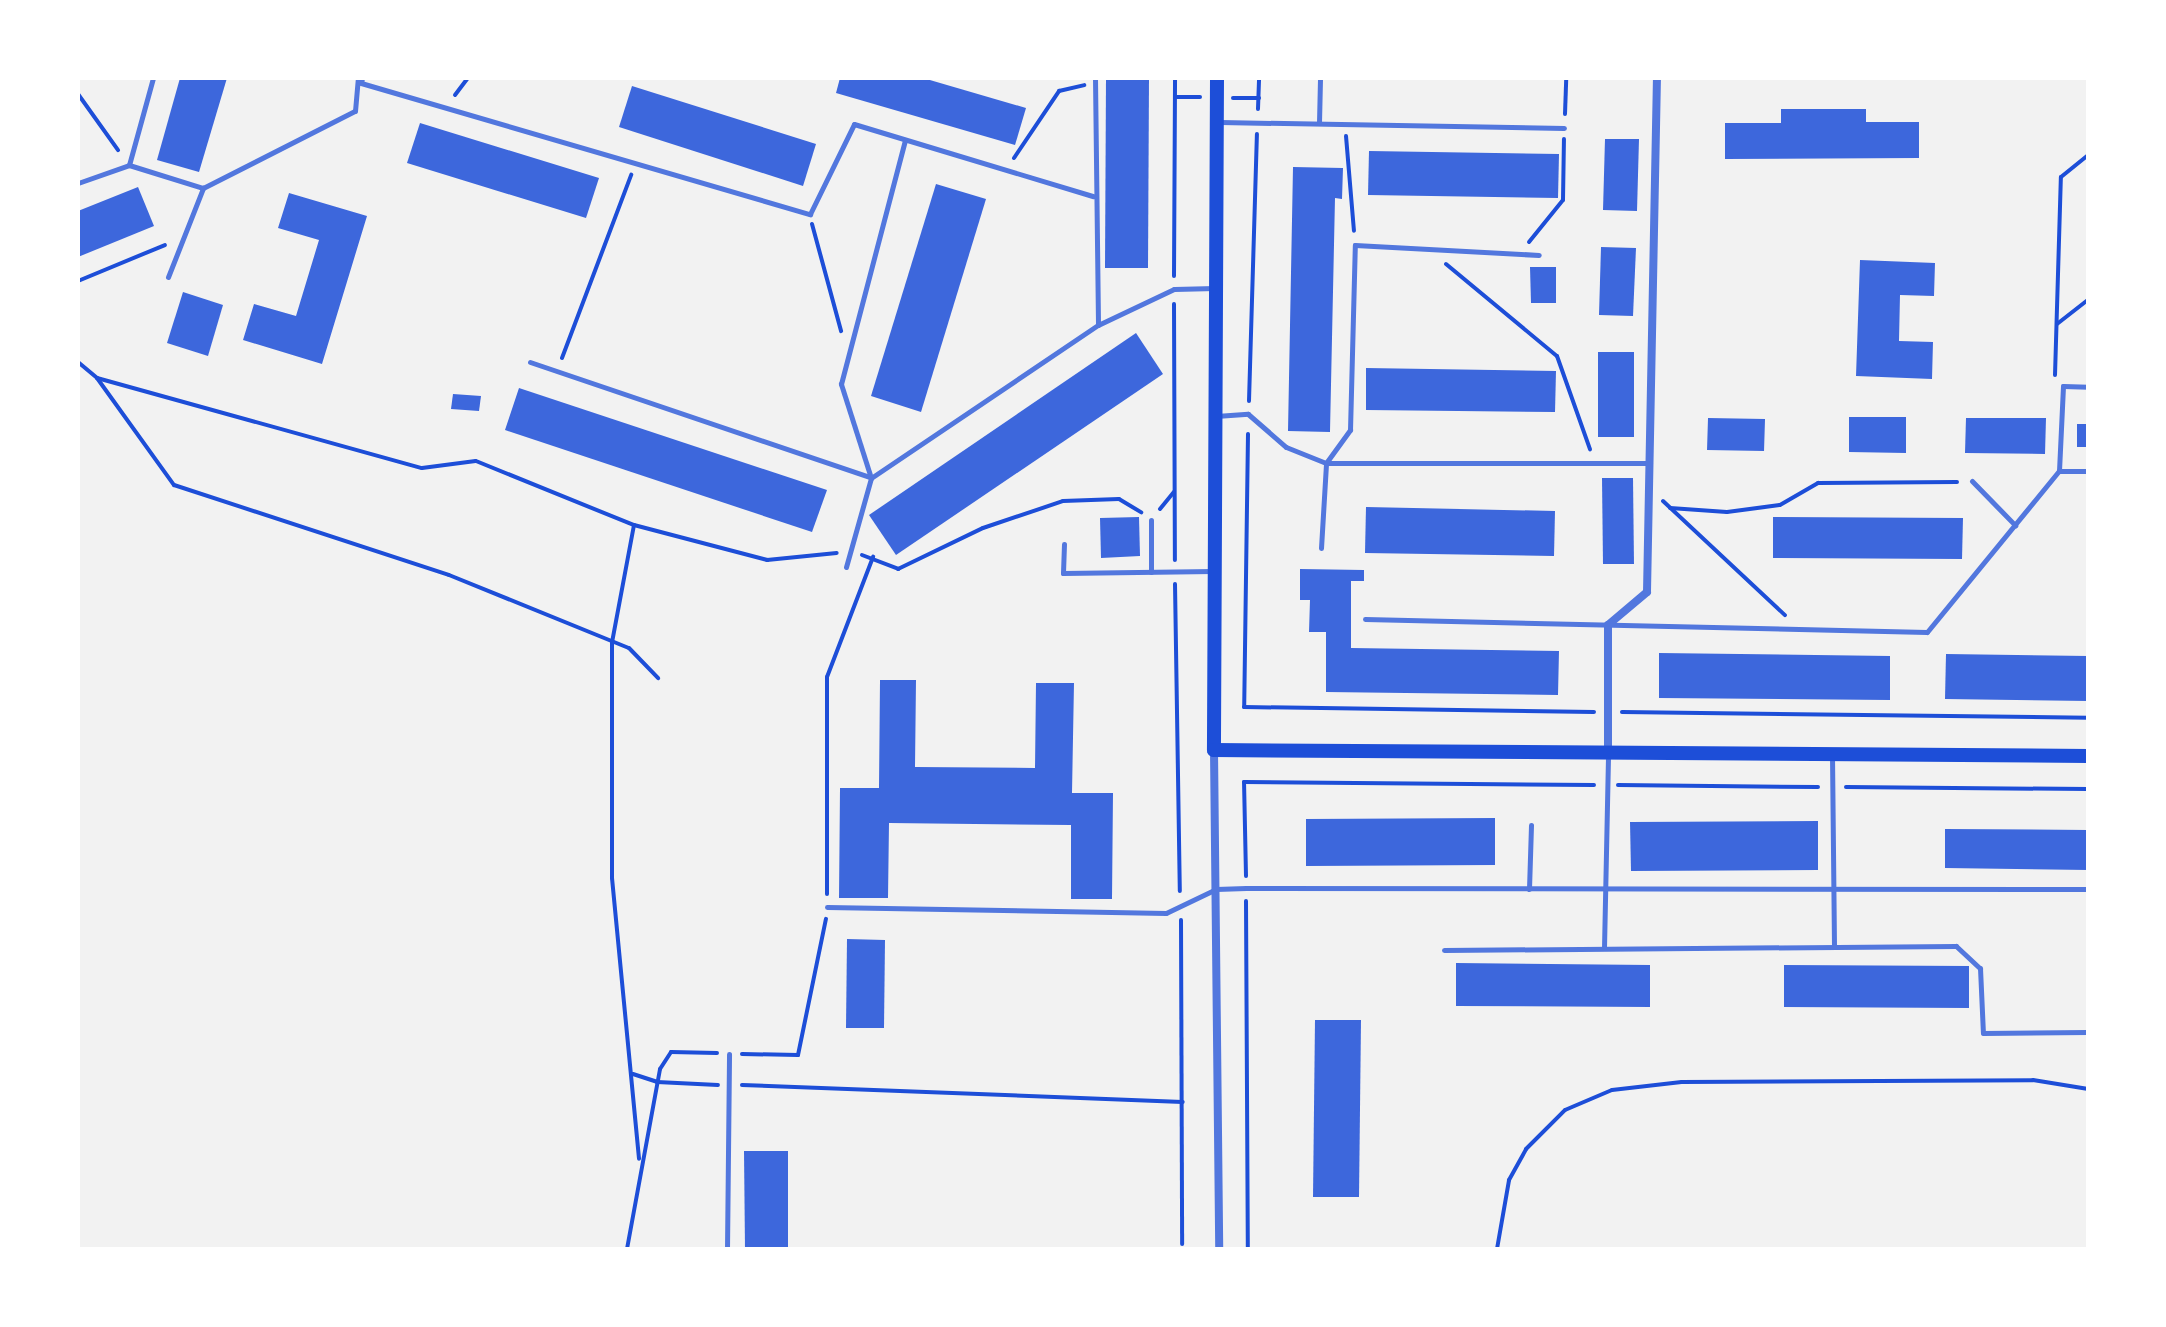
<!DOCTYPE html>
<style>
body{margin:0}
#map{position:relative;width:2166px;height:1327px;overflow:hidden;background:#f2f2f2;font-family:"Noto Sans",sans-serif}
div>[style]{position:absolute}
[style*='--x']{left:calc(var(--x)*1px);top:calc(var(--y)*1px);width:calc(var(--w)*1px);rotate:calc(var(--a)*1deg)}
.building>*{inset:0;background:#3d67dc}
.path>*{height:4px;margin:-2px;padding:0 2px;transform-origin:2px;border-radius:2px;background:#1d4ed8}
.service>*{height:5px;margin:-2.5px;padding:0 2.5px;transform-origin:2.5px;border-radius:2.5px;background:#5277de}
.minor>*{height:8px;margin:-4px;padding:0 4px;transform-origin:4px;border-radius:4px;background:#5277de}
.secondary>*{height:14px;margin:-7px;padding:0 7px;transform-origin:7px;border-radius:7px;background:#1d4ed8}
span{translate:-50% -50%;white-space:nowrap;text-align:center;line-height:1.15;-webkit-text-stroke:7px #fff;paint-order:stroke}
.frame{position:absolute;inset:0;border:80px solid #fff;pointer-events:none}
</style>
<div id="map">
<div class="building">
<div style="clip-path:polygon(180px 78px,227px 78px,199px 172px,157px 160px)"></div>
<div style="clip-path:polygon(840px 78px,923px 78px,1026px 108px,1015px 145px,836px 93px)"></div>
<div style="clip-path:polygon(1106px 78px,1149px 78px,1148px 268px,1105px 268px)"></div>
<div style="clip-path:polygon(632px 86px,816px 144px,803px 186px,619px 127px)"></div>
<div style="clip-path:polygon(1781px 109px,1866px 109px,1866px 122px,1919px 122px,1919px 158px,1725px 159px,1725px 123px,1781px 123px)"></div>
<div style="clip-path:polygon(420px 123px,599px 178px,586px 218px,407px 163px)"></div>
<div style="clip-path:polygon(1605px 139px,1639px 139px,1637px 211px,1603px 210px)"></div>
<div style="clip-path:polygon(1369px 151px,1559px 154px,1558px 198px,1368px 195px)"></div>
<div style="clip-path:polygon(1293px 167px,1343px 168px,1342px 199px,1335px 198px,1330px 432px,1288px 431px)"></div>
<div style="clip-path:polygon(936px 184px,986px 199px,921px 412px,871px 396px)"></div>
<div style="clip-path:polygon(138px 187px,154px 226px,78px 257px,78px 211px)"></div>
<div style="clip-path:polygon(289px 193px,367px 216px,322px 364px,243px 340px,254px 304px,296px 316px,319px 240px,278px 228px)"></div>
<div style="clip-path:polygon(1601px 247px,1636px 248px,1633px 316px,1599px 315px)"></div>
<div style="clip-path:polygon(1860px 260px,1935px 263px,1934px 296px,1900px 295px,1899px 341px,1933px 342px,1932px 379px,1856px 376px)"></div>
<div style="clip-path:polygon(1530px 267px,1556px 267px,1556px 303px,1531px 303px)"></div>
<div style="clip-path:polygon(183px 292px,223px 305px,208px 356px,167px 343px)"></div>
<div style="clip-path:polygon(1136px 333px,1163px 374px,896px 555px,869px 515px)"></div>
<div style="clip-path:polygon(1598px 352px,1634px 352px,1634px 437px,1598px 437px)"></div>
<div style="clip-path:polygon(1366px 368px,1556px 371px,1555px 412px,1366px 410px)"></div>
<div style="clip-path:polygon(519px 388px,827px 490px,812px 532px,505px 430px)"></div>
<div style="clip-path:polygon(453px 394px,481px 396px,479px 411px,451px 409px)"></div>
<div style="clip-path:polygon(1849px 417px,1906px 417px,1906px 453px,1849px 452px)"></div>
<div style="clip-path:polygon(1708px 418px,1765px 419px,1764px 451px,1707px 450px)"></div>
<div style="clip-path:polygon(1966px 418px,2046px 418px,2045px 454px,1965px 453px)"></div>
<div style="clip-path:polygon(2077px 424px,2088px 424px,2088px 447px,2077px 447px)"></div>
<div style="clip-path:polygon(1602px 478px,1633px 478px,1634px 564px,1603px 564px)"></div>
<div style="clip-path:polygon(1366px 507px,1555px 511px,1554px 556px,1365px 553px)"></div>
<div style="clip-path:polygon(1139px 517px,1140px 556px,1101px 558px,1100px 518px)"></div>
<div style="clip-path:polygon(1773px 517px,1963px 518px,1962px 559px,1773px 558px)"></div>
<div style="clip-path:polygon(1300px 569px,1364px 570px,1364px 581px,1351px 581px,1351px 648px,1559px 651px,1558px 695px,1326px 692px,1326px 632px,1309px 632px,1310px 600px,1300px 600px)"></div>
<div style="clip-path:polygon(1659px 653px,1890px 656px,1890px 700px,1659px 698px)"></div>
<div style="clip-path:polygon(1946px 654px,2088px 656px,2088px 701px,1945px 699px)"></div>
<div style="clip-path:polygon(880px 680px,916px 680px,915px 767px,1035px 768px,1036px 683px,1074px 683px,1072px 793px,1113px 793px,1112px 899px,1071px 899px,1071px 825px,889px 823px,888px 898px,839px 898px,840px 788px,879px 788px)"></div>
<div style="clip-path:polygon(1495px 818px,1495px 865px,1306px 866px,1306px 819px)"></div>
<div style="clip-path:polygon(1818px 821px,1818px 870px,1631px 871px,1630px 822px)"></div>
<div style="clip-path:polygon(1945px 829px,2088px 830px,2088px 870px,1945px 868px)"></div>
<div style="clip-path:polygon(847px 939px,885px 940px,884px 1028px,846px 1028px)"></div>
<div style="clip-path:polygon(1456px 963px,1650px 965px,1650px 1007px,1456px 1006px)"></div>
<div style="clip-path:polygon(1784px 965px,1969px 966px,1969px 1008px,1784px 1007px)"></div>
<div style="clip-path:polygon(1315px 1020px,1361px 1020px,1359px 1197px,1313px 1197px)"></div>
<div style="clip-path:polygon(744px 1151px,788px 1151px,788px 1249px,745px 1249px)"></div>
</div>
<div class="path">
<div style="--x:78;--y:94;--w:69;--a:54.5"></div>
<div style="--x:455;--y:95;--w:21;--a:-53"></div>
<div style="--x:1177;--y:97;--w:23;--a:0"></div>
<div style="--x:1233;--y:98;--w:26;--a:0"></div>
<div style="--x:1258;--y:109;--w:31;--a:-88"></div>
<div style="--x:1565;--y:114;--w:36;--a:-88"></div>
<div style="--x:1346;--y:136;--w:95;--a:85.2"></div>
<div style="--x:1014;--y:158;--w:81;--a:-56.1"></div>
<div style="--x:1059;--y:91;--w:26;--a:-13"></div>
<div style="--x:812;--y:224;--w:111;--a:74.8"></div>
<div style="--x:1529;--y:242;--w:54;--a:-51"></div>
<div style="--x:1563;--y:200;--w:61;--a:-89.1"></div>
<div style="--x:1446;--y:264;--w:144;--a:39.7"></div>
<div style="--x:1557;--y:356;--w:99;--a:70.5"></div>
<div style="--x:1174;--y:276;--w:198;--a:-89.7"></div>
<div style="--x:78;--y:281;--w:94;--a:-22.5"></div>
<div style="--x:1174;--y:304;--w:256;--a:89.8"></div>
<div style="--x:2057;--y:324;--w:39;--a:-38"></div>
<div style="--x:562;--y:358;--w:196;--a:-69.3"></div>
<div style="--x:78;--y:362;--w:25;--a:40"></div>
<div style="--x:97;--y:378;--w:337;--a:15.5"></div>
<div style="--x:422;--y:468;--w:54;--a:-7.4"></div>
<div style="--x:476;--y:461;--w:170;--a:22.1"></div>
<div style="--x:634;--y:525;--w:138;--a:14.7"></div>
<div style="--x:767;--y:560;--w:70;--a:-5.7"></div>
<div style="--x:2055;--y:375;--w:198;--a:-88.3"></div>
<div style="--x:2061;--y:177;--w:35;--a:-39"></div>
<div style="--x:97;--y:378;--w:132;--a:54.3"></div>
<div style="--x:174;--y:485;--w:289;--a:18.1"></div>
<div style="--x:449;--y:575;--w:194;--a:22.1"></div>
<div style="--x:629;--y:648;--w:42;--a:46"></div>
<div style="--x:1249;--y:401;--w:267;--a:-88.3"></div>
<div style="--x:1248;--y:434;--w:273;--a:90.8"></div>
<div style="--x:1244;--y:707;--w:350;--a:0.8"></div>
<div style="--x:1663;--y:501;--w:167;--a:43.1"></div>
<div style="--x:1670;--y:508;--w:57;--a:4"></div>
<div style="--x:1727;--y:512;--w:53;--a:-7.5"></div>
<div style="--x:1780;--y:505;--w:44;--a:-30.1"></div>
<div style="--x:1818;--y:483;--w:139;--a:-0.4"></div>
<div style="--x:1160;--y:509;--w:22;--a:-51"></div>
<div style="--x:634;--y:525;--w:119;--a:100.6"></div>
<div style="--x:612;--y:642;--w:236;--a:90"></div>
<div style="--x:612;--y:878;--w:282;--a:84.5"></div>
<div style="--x:862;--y:555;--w:39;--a:21"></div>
<div style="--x:898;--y:569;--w:94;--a:-25.8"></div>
<div style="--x:983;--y:528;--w:84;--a:-18.6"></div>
<div style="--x:1063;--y:501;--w:56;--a:-2"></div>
<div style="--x:1119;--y:499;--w:26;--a:31"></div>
<div style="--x:1175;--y:584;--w:307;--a:89.1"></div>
<div style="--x:1622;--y:712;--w:466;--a:0.7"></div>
<div style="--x:1618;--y:785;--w:200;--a:0.6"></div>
<div style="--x:1846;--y:787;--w:242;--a:0.5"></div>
<div style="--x:1246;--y:876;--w:94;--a:-91.2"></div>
<div style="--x:1244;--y:782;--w:350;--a:0.5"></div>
<div style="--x:827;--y:894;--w:217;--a:-90"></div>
<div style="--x:827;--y:677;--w:129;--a:-69"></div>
<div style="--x:1246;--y:901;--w:348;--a:89.7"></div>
<div style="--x:1181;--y:920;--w:324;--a:89.8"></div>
<div style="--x:742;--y:1054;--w:56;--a:1"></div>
<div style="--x:798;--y:1055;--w:139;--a:-78.4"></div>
<div style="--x:633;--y:1074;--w:25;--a:18"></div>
<div style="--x:657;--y:1082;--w:61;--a:2.8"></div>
<div style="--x:742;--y:1085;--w:441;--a:2.2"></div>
<div style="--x:627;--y:1249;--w:183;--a:-79.6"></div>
<div style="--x:660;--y:1069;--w:20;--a:-57"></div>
<div style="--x:671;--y:1052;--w:46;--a:1.2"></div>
<div style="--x:1497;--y:1249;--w:70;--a:-80.1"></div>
<div style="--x:1509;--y:1180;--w:35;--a:-61"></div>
<div style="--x:1526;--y:1149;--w:55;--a:-45"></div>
<div style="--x:1565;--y:1110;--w:51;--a:-23.1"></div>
<div style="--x:1612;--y:1090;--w:70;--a:-6.5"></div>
<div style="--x:1682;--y:1082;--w:351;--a:-0.3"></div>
<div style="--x:2033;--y:1080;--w:56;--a:9.3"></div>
</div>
<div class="service">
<div style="--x:362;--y:78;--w:5;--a:101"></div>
<div style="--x:361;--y:83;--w:468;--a:16.3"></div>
<div style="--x:810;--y:214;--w:100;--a:-63.9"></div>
<div style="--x:854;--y:124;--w:250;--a:16.8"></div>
<div style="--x:1095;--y:78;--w:247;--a:89.3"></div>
<div style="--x:1220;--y:122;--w:344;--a:1"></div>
<div style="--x:1319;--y:123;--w:45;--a:-88.7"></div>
<div style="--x:129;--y:165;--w:90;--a:-74.6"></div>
<div style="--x:78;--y:183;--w:54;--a:-19.4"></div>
<div style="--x:129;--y:165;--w:77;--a:17.3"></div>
<div style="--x:203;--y:188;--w:170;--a:-26.9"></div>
<div style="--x:355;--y:111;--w:33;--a:-85"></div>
<div style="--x:168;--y:277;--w:96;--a:-68.5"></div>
<div style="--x:530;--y:362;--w:359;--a:18.7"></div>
<div style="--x:1216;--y:416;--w:32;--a:-4"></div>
<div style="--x:1248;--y:414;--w:50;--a:41"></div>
<div style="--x:1286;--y:447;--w:43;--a:21.8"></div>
<div style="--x:1326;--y:463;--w:324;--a:0"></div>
<div style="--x:2059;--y:471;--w:85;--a:-87.3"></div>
<div style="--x:2063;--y:386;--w:25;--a:2"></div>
<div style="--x:871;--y:478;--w:274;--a:-34"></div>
<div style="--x:1098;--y:325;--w:84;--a:-25.3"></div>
<div style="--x:1174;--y:289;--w:41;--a:-1.4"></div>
<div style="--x:1972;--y:481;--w:62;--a:45.7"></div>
<div style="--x:1151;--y:520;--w:52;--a:90"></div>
<div style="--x:1064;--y:544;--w:29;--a:92"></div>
<div style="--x:1063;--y:573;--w:150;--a:-0.8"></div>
<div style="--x:1321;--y:548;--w:85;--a:-86.6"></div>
<div style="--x:1326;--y:463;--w:41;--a:-54"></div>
<div style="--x:1350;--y:430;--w:185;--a:-88.5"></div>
<div style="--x:1355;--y:245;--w:184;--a:3.1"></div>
<div style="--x:846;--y:567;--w:92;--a:-74.3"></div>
<div style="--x:871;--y:478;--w:99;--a:-107.7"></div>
<div style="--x:841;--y:384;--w:252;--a:-75.3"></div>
<div style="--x:1365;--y:619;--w:562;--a:1.33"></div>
<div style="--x:1927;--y:632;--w:208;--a:-50.7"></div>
<div style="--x:2059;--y:471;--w:29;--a:0"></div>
<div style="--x:1832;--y:755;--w:190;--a:89.4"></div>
<div style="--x:1529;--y:889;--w:64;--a:-88.2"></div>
<div style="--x:827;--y:907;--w:339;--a:1"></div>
<div style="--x:1166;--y:913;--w:55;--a:-25.6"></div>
<div style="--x:1216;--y:889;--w:30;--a:-2"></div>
<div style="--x:1246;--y:888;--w:842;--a:0.07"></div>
<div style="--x:1604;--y:948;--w:195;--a:-88.8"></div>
<div style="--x:1444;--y:950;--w:512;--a:-0.45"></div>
<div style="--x:1956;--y:946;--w:33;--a:43"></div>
<div style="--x:1980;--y:968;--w:65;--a:87.4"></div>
<div style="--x:1983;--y:1033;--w:105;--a:-0.5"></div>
<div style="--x:727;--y:1249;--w:195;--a:-89.4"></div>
</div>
<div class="minor">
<div style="--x:1214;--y:750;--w:499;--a:89.4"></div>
<div style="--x:1608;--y:752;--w:127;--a:-90"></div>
<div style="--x:1608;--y:625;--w:51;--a:-40.2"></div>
<div style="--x:1647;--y:592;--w:514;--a:-88.89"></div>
</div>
<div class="secondary">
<div style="--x:1217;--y:78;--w:672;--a:90.26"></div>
<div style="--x:1214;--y:750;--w:874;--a:0.39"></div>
</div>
<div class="frame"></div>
</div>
